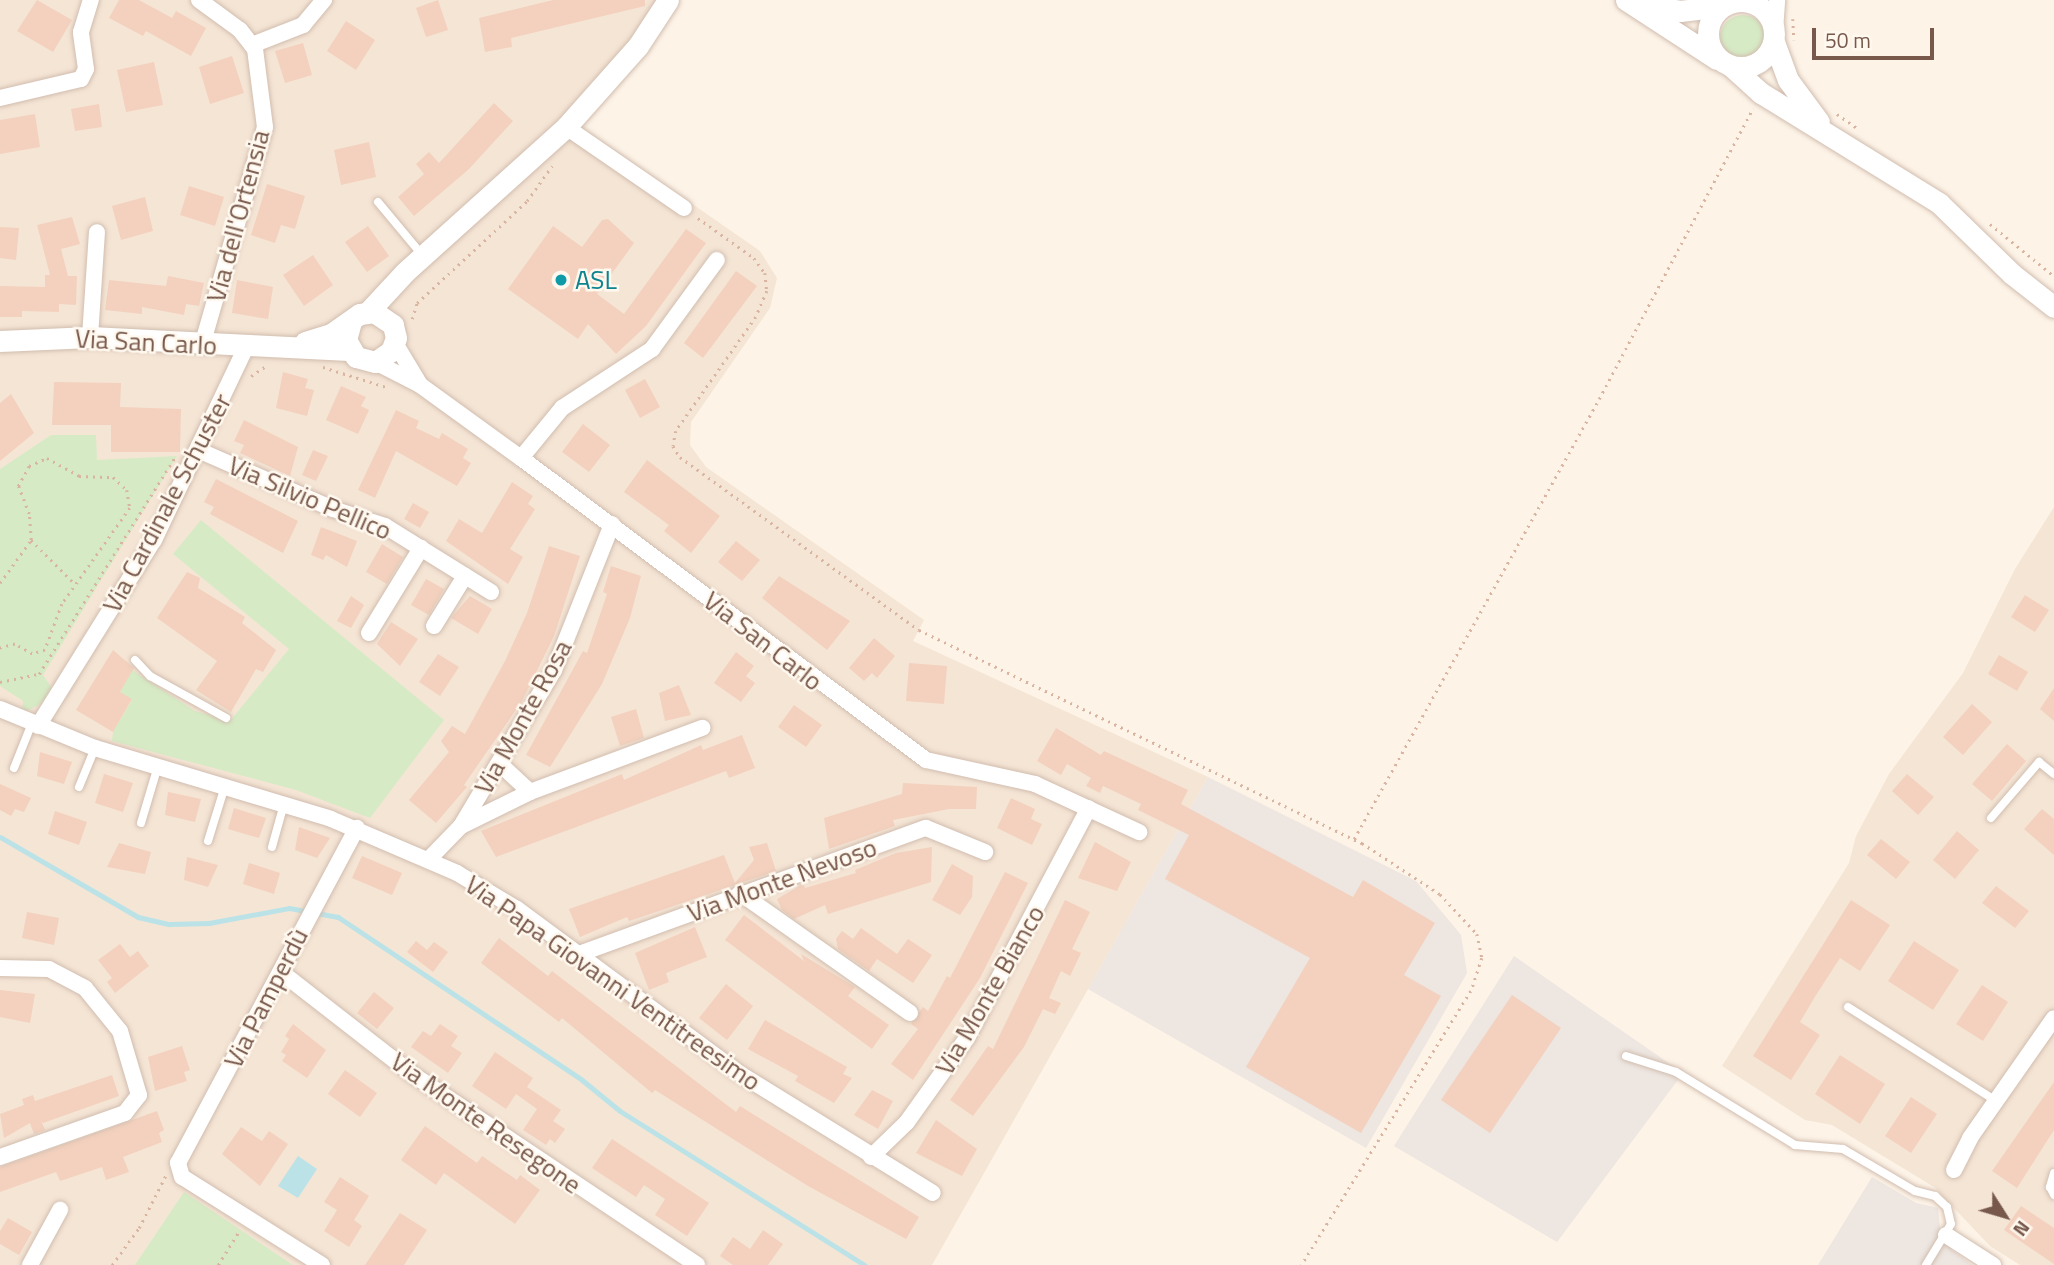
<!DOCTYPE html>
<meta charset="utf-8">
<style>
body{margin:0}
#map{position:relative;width:2054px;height:1265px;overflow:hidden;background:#fdf3e7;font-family:"Titillium Web",sans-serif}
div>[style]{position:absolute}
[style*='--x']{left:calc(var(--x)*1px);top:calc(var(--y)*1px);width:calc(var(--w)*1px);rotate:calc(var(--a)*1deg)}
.residential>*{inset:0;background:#f5e5d5}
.industrial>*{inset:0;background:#ede6e1}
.green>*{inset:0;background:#d6ebc5}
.round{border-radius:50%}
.water>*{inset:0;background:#bbe3e7}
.stream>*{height:5px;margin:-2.5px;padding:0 2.5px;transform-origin:2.5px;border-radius:2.5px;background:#bbe3e7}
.building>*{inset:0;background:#f3d1be}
.path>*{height:2.5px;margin-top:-1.25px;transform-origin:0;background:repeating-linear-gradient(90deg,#d8b4a1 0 2px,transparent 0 7px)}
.roads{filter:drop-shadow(0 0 2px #d1bdaf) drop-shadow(0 0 2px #d1bdaf)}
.lane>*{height:8px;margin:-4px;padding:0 4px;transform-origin:4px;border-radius:4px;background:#fff}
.street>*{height:16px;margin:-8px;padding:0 8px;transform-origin:8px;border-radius:8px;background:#fff}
.secondary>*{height:21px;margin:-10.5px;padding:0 10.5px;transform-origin:10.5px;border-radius:10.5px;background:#fff}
.secondary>.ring{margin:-10.5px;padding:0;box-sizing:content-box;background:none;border:21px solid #fff;border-radius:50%}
.dots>*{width:19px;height:19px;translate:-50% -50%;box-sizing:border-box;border:4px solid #fff8ee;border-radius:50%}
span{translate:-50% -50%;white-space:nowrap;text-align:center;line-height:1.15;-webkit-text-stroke:5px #fff8ee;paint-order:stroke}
.street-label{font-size:26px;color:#77584b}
.culture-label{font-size:26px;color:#0d838f}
.left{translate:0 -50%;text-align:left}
.north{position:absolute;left:1970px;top:1181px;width:70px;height:70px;-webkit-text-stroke:5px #fff8ee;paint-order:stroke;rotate:127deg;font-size:19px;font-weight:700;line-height:28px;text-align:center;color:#77584b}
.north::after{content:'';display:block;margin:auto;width:24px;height:32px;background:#77584b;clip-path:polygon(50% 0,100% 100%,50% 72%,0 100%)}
.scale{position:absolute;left:1812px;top:28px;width:122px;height:32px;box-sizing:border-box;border:4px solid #77584b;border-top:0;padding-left:9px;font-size:21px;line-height:24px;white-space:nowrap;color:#77584b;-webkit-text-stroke:5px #fff8ee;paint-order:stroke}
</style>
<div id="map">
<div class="residential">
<div style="clip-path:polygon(0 0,665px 0,570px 119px,760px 251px,777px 278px,770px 308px,691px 422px,690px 445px,706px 467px,924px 620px,913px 641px,1208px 777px,932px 1265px,0 1265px)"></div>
<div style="clip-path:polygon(2054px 507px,2054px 1265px,2020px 1265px,1990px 1246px,1934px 1187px,1832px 1125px,1805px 1120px,1722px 1066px,1849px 863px,1856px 836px,1889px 774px,1963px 673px,2015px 569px)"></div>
</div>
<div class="industrial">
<div style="clip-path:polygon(1208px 777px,1416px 881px,1461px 935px,1467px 973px,1366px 1148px,1088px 989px)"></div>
<div style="clip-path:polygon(1514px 956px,1683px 1073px,1557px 1242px,1394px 1146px)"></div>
<div style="clip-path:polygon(1872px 1177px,1916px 1203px,1938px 1208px,1940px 1228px,1952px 1250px,1972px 1265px,1818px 1265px)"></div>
</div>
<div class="green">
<div class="round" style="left:1720px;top:15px;width:46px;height:46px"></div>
<div style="clip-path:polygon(51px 435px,96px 435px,97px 460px,177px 456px,43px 675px,52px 688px,41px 704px,22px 713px,23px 701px,0 686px,0 469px)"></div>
<div style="clip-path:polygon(201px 520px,444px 720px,370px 818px,296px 790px,112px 741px,113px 732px,132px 700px,120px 692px,132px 670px,195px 711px,230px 721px,289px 649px,173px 554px)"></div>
<div style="clip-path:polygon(184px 1192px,293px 1265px,135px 1265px)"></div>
</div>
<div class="water">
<div style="clip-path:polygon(298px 1156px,317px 1169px,298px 1198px,278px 1186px)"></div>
</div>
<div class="stream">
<div style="--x:0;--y:837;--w:160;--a:30.1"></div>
<div style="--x:138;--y:917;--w:32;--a:13"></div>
<div style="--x:169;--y:924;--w:40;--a:-1.4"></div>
<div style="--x:209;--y:923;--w:81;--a:-10.6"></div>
<div style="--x:289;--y:908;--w:50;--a:10.4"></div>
<div style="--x:338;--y:917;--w:293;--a:33.7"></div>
<div style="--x:582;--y:1080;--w:49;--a:39.2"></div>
<div style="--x:620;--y:1111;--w:289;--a:32.2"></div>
</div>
<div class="building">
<div style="clip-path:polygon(37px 0,72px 20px,53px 52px,17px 31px)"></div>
<div style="clip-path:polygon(119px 0,139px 0,172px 18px,176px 11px,206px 28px,191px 56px,146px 31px,143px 36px,109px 18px)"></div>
<div style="clip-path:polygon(438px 0,448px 30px,426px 37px,416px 8px)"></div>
<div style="clip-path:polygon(553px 0,645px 0,645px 6px,511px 38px,512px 47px,485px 52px,479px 18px)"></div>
<div style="clip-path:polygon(346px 21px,375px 40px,356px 70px,327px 51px)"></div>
<div style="clip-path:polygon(303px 43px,312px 75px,285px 83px,275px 51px)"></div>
<div style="clip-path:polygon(232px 56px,244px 93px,210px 104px,199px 67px)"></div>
<div style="clip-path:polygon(154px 62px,163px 105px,126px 112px,117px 70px)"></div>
<div style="clip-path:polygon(494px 103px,513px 121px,469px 169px,414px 216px,398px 197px,424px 174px,416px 164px,429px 152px,439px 163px)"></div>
<div style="clip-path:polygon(99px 104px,102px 127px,75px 131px,71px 109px)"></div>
<div style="clip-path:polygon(35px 114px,40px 147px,0 154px,0 120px)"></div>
<div style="clip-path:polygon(369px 142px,376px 177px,341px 185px,334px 150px)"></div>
<div style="clip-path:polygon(267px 184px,305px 196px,295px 229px,281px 225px,275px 243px,251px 235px)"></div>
<div style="clip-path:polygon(189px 186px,224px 197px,215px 226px,180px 215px)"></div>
<div style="clip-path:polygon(145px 197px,153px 231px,121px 240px,112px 206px)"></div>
<div style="clip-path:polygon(72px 217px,80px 244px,61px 249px,68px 276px,77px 276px,76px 305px,59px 304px,59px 312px,22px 311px,22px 317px,0 317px,0 286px,45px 287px,45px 275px,50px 275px,37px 225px)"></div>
<div style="clip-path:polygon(608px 219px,634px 243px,597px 294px,624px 314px,686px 229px,706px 243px,646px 326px,616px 354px,588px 324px,578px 339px,508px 289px,553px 226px,582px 247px,602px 220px)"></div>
<div style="clip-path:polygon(368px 226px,389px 256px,367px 272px,345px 242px)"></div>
<div style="clip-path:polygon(0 227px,19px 228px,16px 260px,0 258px)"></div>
<div style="clip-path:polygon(313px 255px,333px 285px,304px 306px,283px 275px)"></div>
<div style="clip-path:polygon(736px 271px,757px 286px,703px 358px,684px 343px)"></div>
<div style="clip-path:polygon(168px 276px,204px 283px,199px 306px,186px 304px,184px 315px,142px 307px,142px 314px,105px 310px,109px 280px,166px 286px)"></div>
<div style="clip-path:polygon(237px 280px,273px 287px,268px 319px,232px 313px)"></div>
<div style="clip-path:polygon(283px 372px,308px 379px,305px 388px,314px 390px,307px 416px,276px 408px)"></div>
<div style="clip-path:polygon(645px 379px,660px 407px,640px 418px,625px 390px)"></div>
<div style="clip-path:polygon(54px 382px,121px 383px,120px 407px,181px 409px,180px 452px,111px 452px,111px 425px,52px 425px)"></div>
<div style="clip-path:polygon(341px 386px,366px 397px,361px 406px,369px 410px,358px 434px,326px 420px)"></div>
<div style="clip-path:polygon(11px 394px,34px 433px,0 461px,0 403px)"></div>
<div style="clip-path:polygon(396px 410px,419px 421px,416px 428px,439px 439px,442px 433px,468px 449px,463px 458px,471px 463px,457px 486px,396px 451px,375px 498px,358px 490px)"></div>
<div style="clip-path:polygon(244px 420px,298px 447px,290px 476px,240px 453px,244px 445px,234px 441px)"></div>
<div style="clip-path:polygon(583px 424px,610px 445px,589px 472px,562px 452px)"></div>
<div style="clip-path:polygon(313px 450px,328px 456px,316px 481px,302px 475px)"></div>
<div style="clip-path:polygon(647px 460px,720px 516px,691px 553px,664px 531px,669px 525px,624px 492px)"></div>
<div style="clip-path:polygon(216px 479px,298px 521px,283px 553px,210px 514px,214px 507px,204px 502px)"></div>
<div style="clip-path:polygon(512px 482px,533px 496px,528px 504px,535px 509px,510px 549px,523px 557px,508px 584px,446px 541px,459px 519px,482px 533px)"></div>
<div style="clip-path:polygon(413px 503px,429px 512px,420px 528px,404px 519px)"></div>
<div style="clip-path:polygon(321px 527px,357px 541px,347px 567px,326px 555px,323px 560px,311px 555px)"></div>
<div style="clip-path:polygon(736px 541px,760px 560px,742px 581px,718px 562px)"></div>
<div style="clip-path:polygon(382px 544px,403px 557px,387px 584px,366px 572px)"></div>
<div style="clip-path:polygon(549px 546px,580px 556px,554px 636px,522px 701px,464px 785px,467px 787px,436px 823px,409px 800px,449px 752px,441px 741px,452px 726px,465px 734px,505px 661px,527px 613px)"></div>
<div style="clip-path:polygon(611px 566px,641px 576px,630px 618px,602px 684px,550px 767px,526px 755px,583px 651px,587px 653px,607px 594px,603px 592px)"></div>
<div style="clip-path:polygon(187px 572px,200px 578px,198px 588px,245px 617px,242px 623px,276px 650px,263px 672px,256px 669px,231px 712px,196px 690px,217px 661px,157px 618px)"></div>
<div style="clip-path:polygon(779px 576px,850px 621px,827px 650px,762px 598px)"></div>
<div style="clip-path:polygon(426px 579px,444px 589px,429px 615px,411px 605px)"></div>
<div style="clip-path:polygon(2025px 595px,2049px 610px,2035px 632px,2011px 617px)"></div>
<div style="clip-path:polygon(351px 596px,364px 605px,351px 628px,337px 621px)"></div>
<div style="clip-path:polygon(470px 596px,492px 609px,478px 634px,451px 618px)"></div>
<div style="clip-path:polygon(391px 622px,418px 639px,400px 666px,377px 644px)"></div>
<div style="clip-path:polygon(874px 638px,895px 656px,877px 678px,872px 673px,864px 681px,849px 668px)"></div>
<div style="clip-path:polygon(113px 650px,134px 668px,120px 692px,132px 699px,113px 732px,76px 710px)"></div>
<div style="clip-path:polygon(736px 652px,754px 666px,746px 676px,755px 683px,741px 702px,714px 683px)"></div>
<div style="clip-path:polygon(438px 654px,459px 667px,440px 696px,419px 682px)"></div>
<div style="clip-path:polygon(1999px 655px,2028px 672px,2017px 691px,1988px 674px)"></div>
<div style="clip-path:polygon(909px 663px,947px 666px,944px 704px,906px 701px)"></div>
<div style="clip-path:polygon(679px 685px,691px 715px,665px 721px,659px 693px)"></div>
<div style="clip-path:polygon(2054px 688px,2054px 721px,2040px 709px)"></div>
<div style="clip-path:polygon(1972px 704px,1992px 722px,1963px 755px,1943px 737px)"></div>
<div style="clip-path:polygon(794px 705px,822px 725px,806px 747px,778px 727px)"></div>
<div style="clip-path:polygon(636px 709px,644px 738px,620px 746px,611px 717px)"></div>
<div style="clip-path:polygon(1056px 728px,1101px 755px,1104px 751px,1188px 790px,1181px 804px,1353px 897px,1363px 880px,1435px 923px,1404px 975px,1441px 996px,1361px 1133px,1246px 1067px,1310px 958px,1165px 879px,1189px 835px,1138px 810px,1141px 804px,1103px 786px,1100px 793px,1086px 786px,1091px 778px,1067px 764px,1061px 775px,1037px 761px)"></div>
<div style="clip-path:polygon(742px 735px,755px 768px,729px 778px,726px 771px,496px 857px,481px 831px,622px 774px,624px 780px,701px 745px,703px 750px)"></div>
<div style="clip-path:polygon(2007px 744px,2026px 761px,1992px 801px,1972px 784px)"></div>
<div style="clip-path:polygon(40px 752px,72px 762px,64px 784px,37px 776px)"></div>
<div style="clip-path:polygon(104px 774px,133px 783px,123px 812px,95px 803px)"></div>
<div style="clip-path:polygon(1907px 774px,1934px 797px,1918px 815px,1892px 791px)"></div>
<div style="clip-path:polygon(903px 783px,977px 787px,976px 809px,949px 809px,893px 820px,895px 826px,829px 849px,824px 818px,902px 794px)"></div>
<div style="clip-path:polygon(0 784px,31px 798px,24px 812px,15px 809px,11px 816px,0 810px)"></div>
<div style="clip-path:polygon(168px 792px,201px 799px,195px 822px,165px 815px)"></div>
<div style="clip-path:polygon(1011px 798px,1035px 809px,1031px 819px,1042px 824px,1032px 845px,997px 828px)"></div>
<div style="clip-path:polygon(234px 808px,266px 818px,259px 838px,228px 829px)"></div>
<div style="clip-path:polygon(2042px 809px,2054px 819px,2054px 855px,2024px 829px)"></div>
<div style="clip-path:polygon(55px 811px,87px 822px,79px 845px,48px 834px)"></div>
<div style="clip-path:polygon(299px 827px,330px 838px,317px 858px,295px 850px)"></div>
<div style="clip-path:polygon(1957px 831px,1979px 850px,1955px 879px,1933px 860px)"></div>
<div style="clip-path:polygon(1881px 839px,1910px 862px,1896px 879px,1867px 855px)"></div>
<div style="clip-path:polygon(1095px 842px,1131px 862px,1117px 891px,1078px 878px)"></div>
<div style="clip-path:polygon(119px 843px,151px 852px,145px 874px,107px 867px)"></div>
<div style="clip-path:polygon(767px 843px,776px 871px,656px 912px,629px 921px,627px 917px,580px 937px,569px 909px,724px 855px,735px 883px,754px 860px,749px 847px)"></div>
<div style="clip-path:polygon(932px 847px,931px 882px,828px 914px,825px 905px,794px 919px,782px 910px,777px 899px,803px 884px,805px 888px,856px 873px,855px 870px,896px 853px)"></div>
<div style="clip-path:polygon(362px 856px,402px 873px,392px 895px,352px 878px)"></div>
<div style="clip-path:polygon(187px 857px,218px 865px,208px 887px,184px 880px)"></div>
<div style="clip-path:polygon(249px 863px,280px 873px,274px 894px,243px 884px)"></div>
<div style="clip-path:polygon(952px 864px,973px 876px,972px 897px,960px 915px,932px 900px)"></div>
<div style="clip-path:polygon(1005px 872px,1028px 883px,980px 978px,913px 1080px,891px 1064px,918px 1029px,911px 1024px,923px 1007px,928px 1011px,947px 976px,950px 978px)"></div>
<div style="clip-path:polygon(1996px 886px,2029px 911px,2015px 928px,1982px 903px)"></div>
<div style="clip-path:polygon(1065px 900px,1090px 912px,1072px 949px,1081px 953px,1070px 976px,1061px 971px,1049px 998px,1061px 1003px,1055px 1014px,1043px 1009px,1024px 1047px,973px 1116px,950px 1100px,988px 1046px,993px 1049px)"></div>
<div style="clip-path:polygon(1851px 900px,1890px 925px,1860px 971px,1840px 958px,1816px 995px,1800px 1022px,1820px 1035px,1791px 1080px,1753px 1056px)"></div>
<div style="clip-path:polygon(27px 912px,59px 918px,54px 945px,22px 938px)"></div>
<div style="clip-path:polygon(744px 915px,804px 961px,801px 954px,855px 987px,848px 996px,889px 1025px,872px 1049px,725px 940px)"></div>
<div style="clip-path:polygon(695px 927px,707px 957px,666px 973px,669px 982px,649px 990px,635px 953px)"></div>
<div style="clip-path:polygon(861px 928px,897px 954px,908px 939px,932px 955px,913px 983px,877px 959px,869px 971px,838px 949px,836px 939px,842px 931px,853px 939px)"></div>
<div style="clip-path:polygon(499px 938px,548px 976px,552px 971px,736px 1112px,740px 1106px,919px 1217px,906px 1239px,808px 1186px,655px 1090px,652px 1093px,562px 1018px,559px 1022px,481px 963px)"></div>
<div style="clip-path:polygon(416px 941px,427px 950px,434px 942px,448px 952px,433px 972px,407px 952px)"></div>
<div style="clip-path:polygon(1914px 941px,1959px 970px,1933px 1010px,1888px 981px)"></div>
<div style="clip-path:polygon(120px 944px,130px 957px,138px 951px,149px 966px,115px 993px,107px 982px,112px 978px,98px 960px)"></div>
<div style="clip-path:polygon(726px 984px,753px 1006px,727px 1040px,699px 1018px)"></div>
<div style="clip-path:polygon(1982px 985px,2008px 1002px,1983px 1041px,1956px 1024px)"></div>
<div style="clip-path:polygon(0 990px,35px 994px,30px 1023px,0 1017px)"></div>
<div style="clip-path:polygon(374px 992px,394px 1008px,377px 1029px,357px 1013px)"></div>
<div style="clip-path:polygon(1512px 995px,1561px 1028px,1490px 1133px,1441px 1100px)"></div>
<div style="clip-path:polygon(765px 1020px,847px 1067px,843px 1074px,852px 1078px,834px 1103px,795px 1081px,798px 1076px,748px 1049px)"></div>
<div style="clip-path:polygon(293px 1024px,326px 1050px,307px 1078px,282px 1061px,286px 1055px,281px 1052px,289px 1039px,285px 1036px)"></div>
<div style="clip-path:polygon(440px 1024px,458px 1036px,451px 1046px,462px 1053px,448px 1073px,411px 1047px,423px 1031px,431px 1036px)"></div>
<div style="clip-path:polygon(182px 1046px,190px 1070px,184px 1072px,187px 1081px,155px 1091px,148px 1057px)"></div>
<div style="clip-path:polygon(495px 1052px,533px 1078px,527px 1087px,561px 1110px,553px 1121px,565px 1129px,555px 1143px,550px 1139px,546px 1145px,523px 1130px,537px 1109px,516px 1094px,506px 1109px,472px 1086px)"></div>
<div style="clip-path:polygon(1840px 1055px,1885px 1084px,1860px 1124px,1815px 1094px)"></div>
<div style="clip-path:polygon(345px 1070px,377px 1093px,360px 1117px,328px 1094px)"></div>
<div style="clip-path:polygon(112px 1075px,119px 1096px,43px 1123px,41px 1120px,45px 1130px,34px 1134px,30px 1123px,4px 1138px,0 1114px,24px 1105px,22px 1099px,33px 1095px,35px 1101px)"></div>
<div style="clip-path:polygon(2054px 1082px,2054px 1130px,2017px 1188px,1992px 1171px)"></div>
<div style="clip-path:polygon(872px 1090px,893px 1101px,878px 1129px,854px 1115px)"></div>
<div style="clip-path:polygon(1911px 1097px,1937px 1114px,1911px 1153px,1885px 1136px)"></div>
<div style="clip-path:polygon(157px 1111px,164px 1130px,159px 1133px,162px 1142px,123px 1157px,129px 1172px,106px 1180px,102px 1167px,60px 1181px,56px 1172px,0 1192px,0 1167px)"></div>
<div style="clip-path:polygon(936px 1120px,977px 1149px,962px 1176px,916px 1153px)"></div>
<div style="clip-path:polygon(425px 1126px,477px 1163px,482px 1156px,517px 1180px,520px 1175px,540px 1190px,515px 1224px,444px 1173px,436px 1185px,401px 1160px)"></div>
<div style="clip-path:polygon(241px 1127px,262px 1141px,269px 1131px,288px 1144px,260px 1186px,222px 1154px)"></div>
<div style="clip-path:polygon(612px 1139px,709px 1203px,687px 1236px,655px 1215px,665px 1199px,644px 1185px,636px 1197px,592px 1168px)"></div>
<div style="clip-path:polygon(340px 1177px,369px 1196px,354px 1220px,362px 1226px,349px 1247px,324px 1231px,337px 1210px,324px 1202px)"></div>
<div style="clip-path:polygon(2021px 1206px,2054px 1228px,2054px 1264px,2004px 1230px)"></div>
<div style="clip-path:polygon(400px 1213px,427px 1230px,404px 1265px,365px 1265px)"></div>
<div style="clip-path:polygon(8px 1218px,32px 1232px,19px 1255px,0 1244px,0 1231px)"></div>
<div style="clip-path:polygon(763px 1230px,783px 1244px,768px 1265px,733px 1265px,720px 1256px,733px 1237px,750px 1249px)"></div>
</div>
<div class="path">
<div style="--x:1793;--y:19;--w:21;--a:87"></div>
<div style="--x:1837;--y:114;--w:28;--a:35"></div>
<div style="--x:698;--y:218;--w:69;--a:35.5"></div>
<div style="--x:754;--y:258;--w:19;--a:54"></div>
<div style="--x:765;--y:273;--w:18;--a:84"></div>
<div style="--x:767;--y:291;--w:28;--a:113"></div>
<div style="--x:756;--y:317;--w:139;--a:125.1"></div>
<div style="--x:676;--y:431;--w:15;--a:101"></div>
<div style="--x:673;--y:446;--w:13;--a:58"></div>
<div style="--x:680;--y:457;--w:295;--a:35.9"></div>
<div style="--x:919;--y:630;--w:492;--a:25.7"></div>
<div style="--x:1362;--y:843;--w:93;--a:33.2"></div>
<div style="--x:1440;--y:894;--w:54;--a:47.2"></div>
<div style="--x:1477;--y:934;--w:25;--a:78"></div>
<div style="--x:1482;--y:958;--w:35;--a:108"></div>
<div style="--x:1471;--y:991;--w:322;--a:121.7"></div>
<div style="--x:1990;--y:224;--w:82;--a:39.1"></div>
<div style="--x:412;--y:319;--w:17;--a:-73"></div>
<div style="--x:417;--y:303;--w:150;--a:-42.8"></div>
<div style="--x:527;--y:201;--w:43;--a:-54.5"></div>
<div style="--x:323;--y:367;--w:66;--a:17.6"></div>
<div style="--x:251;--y:376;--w:18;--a:-34"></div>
<div style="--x:31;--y:540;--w:62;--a:45"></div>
<div style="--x:0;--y:583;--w:53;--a:-54.2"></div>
<div style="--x:31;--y:540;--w:26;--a:-94"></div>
<div style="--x:29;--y:514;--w:30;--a:-111"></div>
<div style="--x:18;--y:486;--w:23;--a:-61"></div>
<div style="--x:29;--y:466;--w:20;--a:-24"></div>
<div style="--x:47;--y:458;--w:37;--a:29"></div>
<div style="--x:79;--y:476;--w:34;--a:2"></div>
<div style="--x:113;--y:477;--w:19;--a:43"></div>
<div style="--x:127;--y:490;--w:18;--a:81"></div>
<div style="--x:130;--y:508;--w:118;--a:125.3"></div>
<div style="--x:62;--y:604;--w:49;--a:110.3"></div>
<div style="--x:45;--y:650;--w:14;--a:163"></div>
<div style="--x:32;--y:654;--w:20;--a:-150"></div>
<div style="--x:15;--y:644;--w:16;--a:165"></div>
<div style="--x:0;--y:682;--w:40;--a:-12"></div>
<div style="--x:39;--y:674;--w:256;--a:-57.9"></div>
<div style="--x:1354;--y:839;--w:504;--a:-60.89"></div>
<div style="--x:1599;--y:399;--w:329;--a:-62.1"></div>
<div style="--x:112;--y:1265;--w:46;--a:-53.9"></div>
<div style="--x:139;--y:1228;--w:59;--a:-63"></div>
<div style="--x:218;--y:1265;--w:38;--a:-58"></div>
</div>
<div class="roads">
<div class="lane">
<div style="--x:378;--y:202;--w:70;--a:50.2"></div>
<div style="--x:135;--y:660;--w:22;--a:47"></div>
<div style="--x:150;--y:676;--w:87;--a:28.9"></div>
<div style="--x:14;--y:768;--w:48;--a:-68.2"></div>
<div style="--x:79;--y:787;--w:42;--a:-67.7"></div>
<div style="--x:1991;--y:818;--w:74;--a:-49.4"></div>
<div style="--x:2039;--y:762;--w:19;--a:39"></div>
<div style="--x:141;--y:823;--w:59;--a:-73.4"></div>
<div style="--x:208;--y:841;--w:58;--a:-72.8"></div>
<div style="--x:272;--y:847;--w:45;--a:-74.4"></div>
<div style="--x:1848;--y:1007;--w:175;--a:32.4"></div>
<div style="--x:1626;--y:1056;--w:52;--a:17.7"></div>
<div style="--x:1676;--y:1072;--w:140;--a:31.5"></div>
<div style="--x:1795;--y:1145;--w:48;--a:4.8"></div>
<div style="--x:1843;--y:1149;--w:83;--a:30.3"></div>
<div style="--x:1915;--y:1191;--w:21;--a:14"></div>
<div style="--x:1935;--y:1196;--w:16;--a:43"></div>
<div style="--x:1947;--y:1207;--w:17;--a:77"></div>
<div style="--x:1951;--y:1224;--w:48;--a:121.4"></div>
<div style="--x:2054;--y:1173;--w:15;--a:106"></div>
<div style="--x:2050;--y:1187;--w:9;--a:63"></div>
</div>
<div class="street">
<div style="--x:199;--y:0;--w:51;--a:36.2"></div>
<div style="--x:240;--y:30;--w:24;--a:52"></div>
<div style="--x:255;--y:49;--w:79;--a:82.7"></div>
<div style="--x:265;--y:127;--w:227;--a:106.1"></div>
<div style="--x:1733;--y:1;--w:3;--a:-18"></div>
<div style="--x:1775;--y:31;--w:31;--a:-86"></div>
<div style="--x:252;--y:45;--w:55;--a:-21.4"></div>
<div style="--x:303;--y:25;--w:33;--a:-50"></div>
<div style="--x:0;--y:98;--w:83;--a:-13.2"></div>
<div style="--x:81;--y:79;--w:11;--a:-63"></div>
<div style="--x:86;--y:69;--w:37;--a:-98"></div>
<div style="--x:81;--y:32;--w:34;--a:-73"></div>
<div style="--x:566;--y:127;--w:143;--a:34.5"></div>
<div style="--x:90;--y:337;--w:105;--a:-86.2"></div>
<div style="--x:395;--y:343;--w:47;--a:59"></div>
<div style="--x:375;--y:362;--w:51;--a:27.1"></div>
<div style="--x:420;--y:385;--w:125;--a:35.9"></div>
<div style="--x:521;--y:458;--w:505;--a:36.71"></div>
<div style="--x:926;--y:760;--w:112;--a:12.4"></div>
<div style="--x:1035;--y:784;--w:115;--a:24.8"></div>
<div style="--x:198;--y:450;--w:147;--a:23.6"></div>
<div style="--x:333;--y:509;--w:55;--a:18.1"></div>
<div style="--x:385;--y:526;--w:125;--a:31.9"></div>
<div style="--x:521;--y:458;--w:65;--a:-50.6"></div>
<div style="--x:562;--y:408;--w:108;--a:-33.2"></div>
<div style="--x:652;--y:349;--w:110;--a:-53.9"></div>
<div style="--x:434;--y:626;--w:59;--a:-58.2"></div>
<div style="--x:369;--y:633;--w:100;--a:-58.5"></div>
<div style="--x:0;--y:709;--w:103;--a:22.3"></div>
<div style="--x:95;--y:748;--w:246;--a:16.7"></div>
<div style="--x:331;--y:819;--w:137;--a:23.2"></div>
<div style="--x:457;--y:873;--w:70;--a:31"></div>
<div style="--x:517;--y:909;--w:274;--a:36.5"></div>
<div style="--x:737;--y:1072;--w:230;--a:31.7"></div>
<div style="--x:38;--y:726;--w:219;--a:-58.1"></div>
<div style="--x:154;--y:540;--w:214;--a:-64.5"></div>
<div style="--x:500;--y:764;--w:41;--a:43"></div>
<div style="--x:461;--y:826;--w:77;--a:-26.2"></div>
<div style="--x:530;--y:792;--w:184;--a:-20.4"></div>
<div style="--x:429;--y:859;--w:46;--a:-45.9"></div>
<div style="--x:461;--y:826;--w:182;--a:-59.2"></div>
<div style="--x:554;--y:670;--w:157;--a:-68.3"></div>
<div style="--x:740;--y:893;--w:208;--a:35.2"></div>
<div style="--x:579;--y:954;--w:369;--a:-20"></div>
<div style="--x:926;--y:828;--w:64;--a:22.1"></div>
<div style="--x:0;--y:968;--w:49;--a:1.2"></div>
<div style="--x:49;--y:969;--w:41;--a:27.8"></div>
<div style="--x:85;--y:988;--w:55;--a:50.9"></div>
<div style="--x:120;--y:1031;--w:67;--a:73.5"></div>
<div style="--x:139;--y:1095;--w:23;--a:128"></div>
<div style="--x:125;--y:1113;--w:133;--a:160.6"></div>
<div style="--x:281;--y:972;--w:166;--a:37.9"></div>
<div style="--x:412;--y:1074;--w:343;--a:33.8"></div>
<div style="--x:871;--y:1157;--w:50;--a:-44.2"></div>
<div style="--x:907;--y:1122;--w:103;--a:-54.5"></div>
<div style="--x:967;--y:1038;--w:260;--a:-62.1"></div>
<div style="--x:1954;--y:1170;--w:36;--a:-63"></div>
<div style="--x:1970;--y:1138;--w:146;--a:-55"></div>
<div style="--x:1946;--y:1235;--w:56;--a:32.6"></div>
<div style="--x:30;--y:1265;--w:63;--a:-61.4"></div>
<div style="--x:322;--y:1265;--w:165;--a:-147.8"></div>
<div style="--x:182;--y:1177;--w:15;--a:-106"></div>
<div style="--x:178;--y:1163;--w:380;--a:-61.9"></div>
</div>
<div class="secondary">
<div style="--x:1626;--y:0;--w:108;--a:33"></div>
<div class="ring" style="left:1708px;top:1px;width:45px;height:45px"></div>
<div style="--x:1639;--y:3;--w:42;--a:11"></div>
<div style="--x:1680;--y:11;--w:43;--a:-6.6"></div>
<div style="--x:1774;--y:42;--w:40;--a:69.8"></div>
<div style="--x:1788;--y:80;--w:52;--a:53.6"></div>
<div style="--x:1732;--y:67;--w:39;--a:42"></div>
<div style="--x:1761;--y:93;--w:209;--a:31.7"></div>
<div style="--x:1939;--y:203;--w:102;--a:44.2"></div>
<div style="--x:2012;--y:274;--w:53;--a:38.2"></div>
<div style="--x:368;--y:312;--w:54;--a:-47.2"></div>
<div style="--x:405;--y:272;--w:217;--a:-42"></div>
<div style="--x:566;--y:127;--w:108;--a:-48.4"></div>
<div style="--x:638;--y:46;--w:55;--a:-56.9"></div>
<div style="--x:0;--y:341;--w:90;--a:-2.5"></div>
<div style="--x:90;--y:337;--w:259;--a:2.9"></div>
<div style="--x:305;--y:342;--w:27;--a:-17"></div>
<div style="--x:331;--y:334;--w:35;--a:-35"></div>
<div style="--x:360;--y:314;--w:14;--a:-8"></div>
<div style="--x:374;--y:312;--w:23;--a:34"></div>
<div style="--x:393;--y:325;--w:13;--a:77"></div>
<div style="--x:396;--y:338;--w:14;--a:111"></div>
<div style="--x:391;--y:351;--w:19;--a:145"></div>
<div style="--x:375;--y:362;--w:20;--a:-165"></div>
<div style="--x:356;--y:357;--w:20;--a:-120"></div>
<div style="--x:346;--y:340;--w:20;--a:-75"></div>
</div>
</div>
<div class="dots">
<div style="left:561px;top:280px;background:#0f9aa8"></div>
</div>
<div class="street-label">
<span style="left:238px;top:216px;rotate:-75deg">Via dell'Ortensia</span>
<span style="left:146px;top:342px;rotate:3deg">Via San Carlo</span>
<span style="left:310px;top:498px;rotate:23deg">Via Silvio Pellico</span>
<span style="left:167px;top:503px;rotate:-62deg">Via Cardinale Schuster</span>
<span style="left:763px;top:641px;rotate:38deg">Via San Carlo</span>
<span style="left:523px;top:717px;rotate:-61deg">Via Monte Rosa</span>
<span style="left:782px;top:880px;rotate:-20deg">Via Monte Nevoso</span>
<span style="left:613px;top:983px;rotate:35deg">Via Papa Giovanni Ventitreesimo</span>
<span style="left:990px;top:990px;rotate:-60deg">Via Monte Bianco</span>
<span style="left:266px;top:998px;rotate:-63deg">Via Pamperdù</span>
<span style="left:486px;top:1123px;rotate:35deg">Via Monte Resegone</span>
</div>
<div class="culture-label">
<span class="left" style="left:575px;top:280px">ASL</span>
</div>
<div class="north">N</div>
<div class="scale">50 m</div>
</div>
